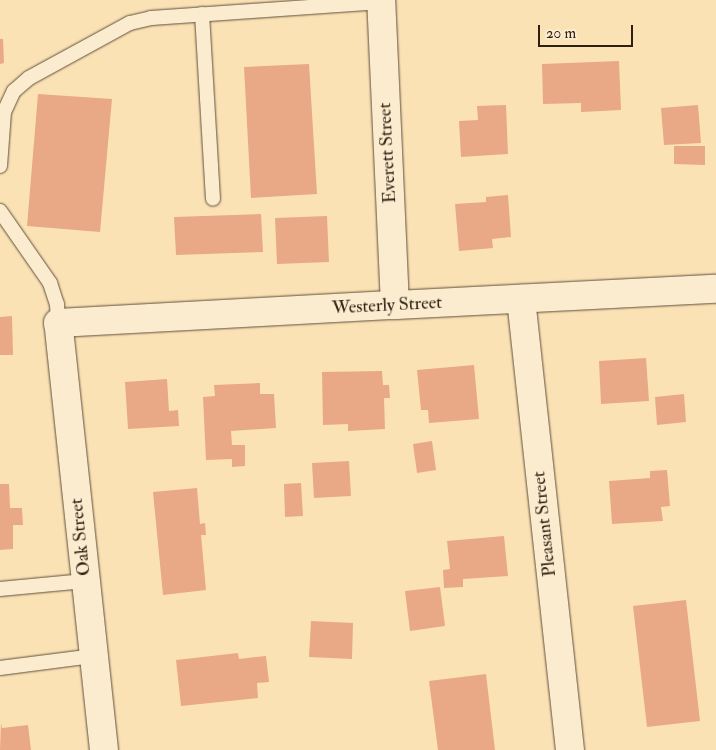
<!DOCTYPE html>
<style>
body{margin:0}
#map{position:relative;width:716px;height:750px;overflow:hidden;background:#fbe2b5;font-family:"IM FELL Double Pica",serif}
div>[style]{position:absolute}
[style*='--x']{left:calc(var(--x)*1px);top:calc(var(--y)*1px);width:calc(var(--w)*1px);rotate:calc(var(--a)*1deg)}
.building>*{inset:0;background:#e9a986}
.roads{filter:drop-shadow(0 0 1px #60503c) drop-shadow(0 0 1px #60503c)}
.service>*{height:14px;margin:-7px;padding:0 7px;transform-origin:7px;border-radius:7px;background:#fceccf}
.minor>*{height:28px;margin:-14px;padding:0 14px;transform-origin:14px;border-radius:14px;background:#fceccf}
.tertiary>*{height:28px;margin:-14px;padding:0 14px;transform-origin:14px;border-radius:14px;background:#fceccf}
span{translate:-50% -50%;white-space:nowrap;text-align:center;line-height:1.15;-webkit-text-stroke:5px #fceccf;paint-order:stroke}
.street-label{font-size:18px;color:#2d2013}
.scale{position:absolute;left:538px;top:25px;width:95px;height:22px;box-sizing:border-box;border:2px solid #2d2013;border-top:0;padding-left:6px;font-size:15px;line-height:18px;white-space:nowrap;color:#2d2013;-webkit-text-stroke:4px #fceccf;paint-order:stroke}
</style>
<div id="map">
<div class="building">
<div style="clip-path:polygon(0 39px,3px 39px,4px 63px,0 64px)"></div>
<div style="clip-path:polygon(619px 61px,621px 110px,581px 112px,581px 103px,543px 104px,542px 64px)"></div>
<div style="clip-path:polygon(309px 64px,317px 194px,251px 198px,244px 67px)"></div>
<div style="clip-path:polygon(38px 94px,112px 99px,100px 232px,27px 226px)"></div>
<div style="clip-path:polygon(506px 105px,508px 154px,461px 157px,459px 121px,478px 120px,477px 106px)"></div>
<div style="clip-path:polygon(698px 105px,701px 143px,664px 145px,661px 108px)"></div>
<div style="clip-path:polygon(674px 146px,705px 146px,705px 165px,674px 164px)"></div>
<div style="clip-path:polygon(508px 195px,511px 237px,492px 239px,493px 248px,459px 251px,455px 204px,486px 202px,486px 197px)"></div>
<div style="clip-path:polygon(261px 214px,263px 252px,176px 255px,174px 217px)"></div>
<div style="clip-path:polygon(327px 216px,329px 262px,277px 264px,275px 218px)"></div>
<div style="clip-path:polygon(12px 316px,13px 355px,0 355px,0 317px)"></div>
<div style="clip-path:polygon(646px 358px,649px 401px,601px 404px,599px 361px)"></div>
<div style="clip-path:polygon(474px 365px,479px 419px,429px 423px,428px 410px,421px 410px,417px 370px)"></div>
<div style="clip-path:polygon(382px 371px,383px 385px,389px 385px,390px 398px,384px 398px,385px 429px,348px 431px,348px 424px,323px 425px,322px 372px)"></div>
<div style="clip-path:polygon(167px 379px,169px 411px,178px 410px,179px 426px,128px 429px,125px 382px)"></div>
<div style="clip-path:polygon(260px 383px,260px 394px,274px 394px,276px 428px,231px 431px,232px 445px,245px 445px,245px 466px,232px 467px,232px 459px,206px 460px,203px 397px,215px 396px,214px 385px)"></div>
<div style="clip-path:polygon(684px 394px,686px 422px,657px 425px,655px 397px)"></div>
<div style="clip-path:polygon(432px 441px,436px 470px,417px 473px,413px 444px)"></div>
<div style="clip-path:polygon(349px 461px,351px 496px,314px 498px,312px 463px)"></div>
<div style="clip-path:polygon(667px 470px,670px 506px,661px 507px,663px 521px,612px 524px,609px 481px,650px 478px,650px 471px)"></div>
<div style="clip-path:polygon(301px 483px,303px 516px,285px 517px,284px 484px)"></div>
<div style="clip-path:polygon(0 484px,9px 484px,10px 508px,22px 508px,23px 525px,13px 525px,13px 549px,0 550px)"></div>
<div style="clip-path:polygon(197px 488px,200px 524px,205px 523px,206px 535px,201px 535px,206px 590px,163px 595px,153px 492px)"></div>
<div style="clip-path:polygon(504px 536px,508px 576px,463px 579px,463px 587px,444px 588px,443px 570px,450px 569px,447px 541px)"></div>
<div style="clip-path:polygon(440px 587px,445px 626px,410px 631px,405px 591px)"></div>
<div style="clip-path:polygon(686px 600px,700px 721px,647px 727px,633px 606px)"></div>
<div style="clip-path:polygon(311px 621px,353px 623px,352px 659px,309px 657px)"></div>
<div style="clip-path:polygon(238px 653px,239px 659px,266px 656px,269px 682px,257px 683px,258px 698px,181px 706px,176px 660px)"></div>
<div style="clip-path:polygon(486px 674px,495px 750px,438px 750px,429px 681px)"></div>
<div style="clip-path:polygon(1px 723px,2px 728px,28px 725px,31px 750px,0 750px)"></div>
</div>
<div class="roads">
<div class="service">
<div style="--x:202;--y:14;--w:185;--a:86.6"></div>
<div style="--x:0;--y:166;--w:54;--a:-85.8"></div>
<div style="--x:4;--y:112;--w:23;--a:-65"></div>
<div style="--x:14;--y:91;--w:20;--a:-41"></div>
<div style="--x:29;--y:78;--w:115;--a:-28.6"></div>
<div style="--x:130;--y:23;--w:22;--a:-13"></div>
<div style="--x:151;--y:18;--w:231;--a:-4"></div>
<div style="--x:0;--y:211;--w:88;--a:55.2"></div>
<div style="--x:50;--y:283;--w:22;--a:72"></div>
<div style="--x:57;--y:304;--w:19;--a:87"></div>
<div style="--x:0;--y:589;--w:85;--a:-5.4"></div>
<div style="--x:0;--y:668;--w:95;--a:-7.3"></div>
</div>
<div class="minor">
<div style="--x:521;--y:299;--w:454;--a:83.8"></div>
<div style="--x:395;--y:305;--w:321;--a:-2.9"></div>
</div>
<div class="tertiary">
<div style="--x:104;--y:750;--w:429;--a:-96.1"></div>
<div style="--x:58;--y:323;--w:337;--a:-3.1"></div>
<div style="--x:395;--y:305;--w:305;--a:-92.6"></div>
</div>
</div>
<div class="street-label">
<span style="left:388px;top:153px;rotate:-93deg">Everett Street</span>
<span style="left:387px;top:306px;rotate:-3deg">Westerly Street</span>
<span style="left:545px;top:524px;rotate:-96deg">Pleasant Street</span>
<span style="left:81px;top:537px;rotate:-96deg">Oak Street</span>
</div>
<div class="scale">20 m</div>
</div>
